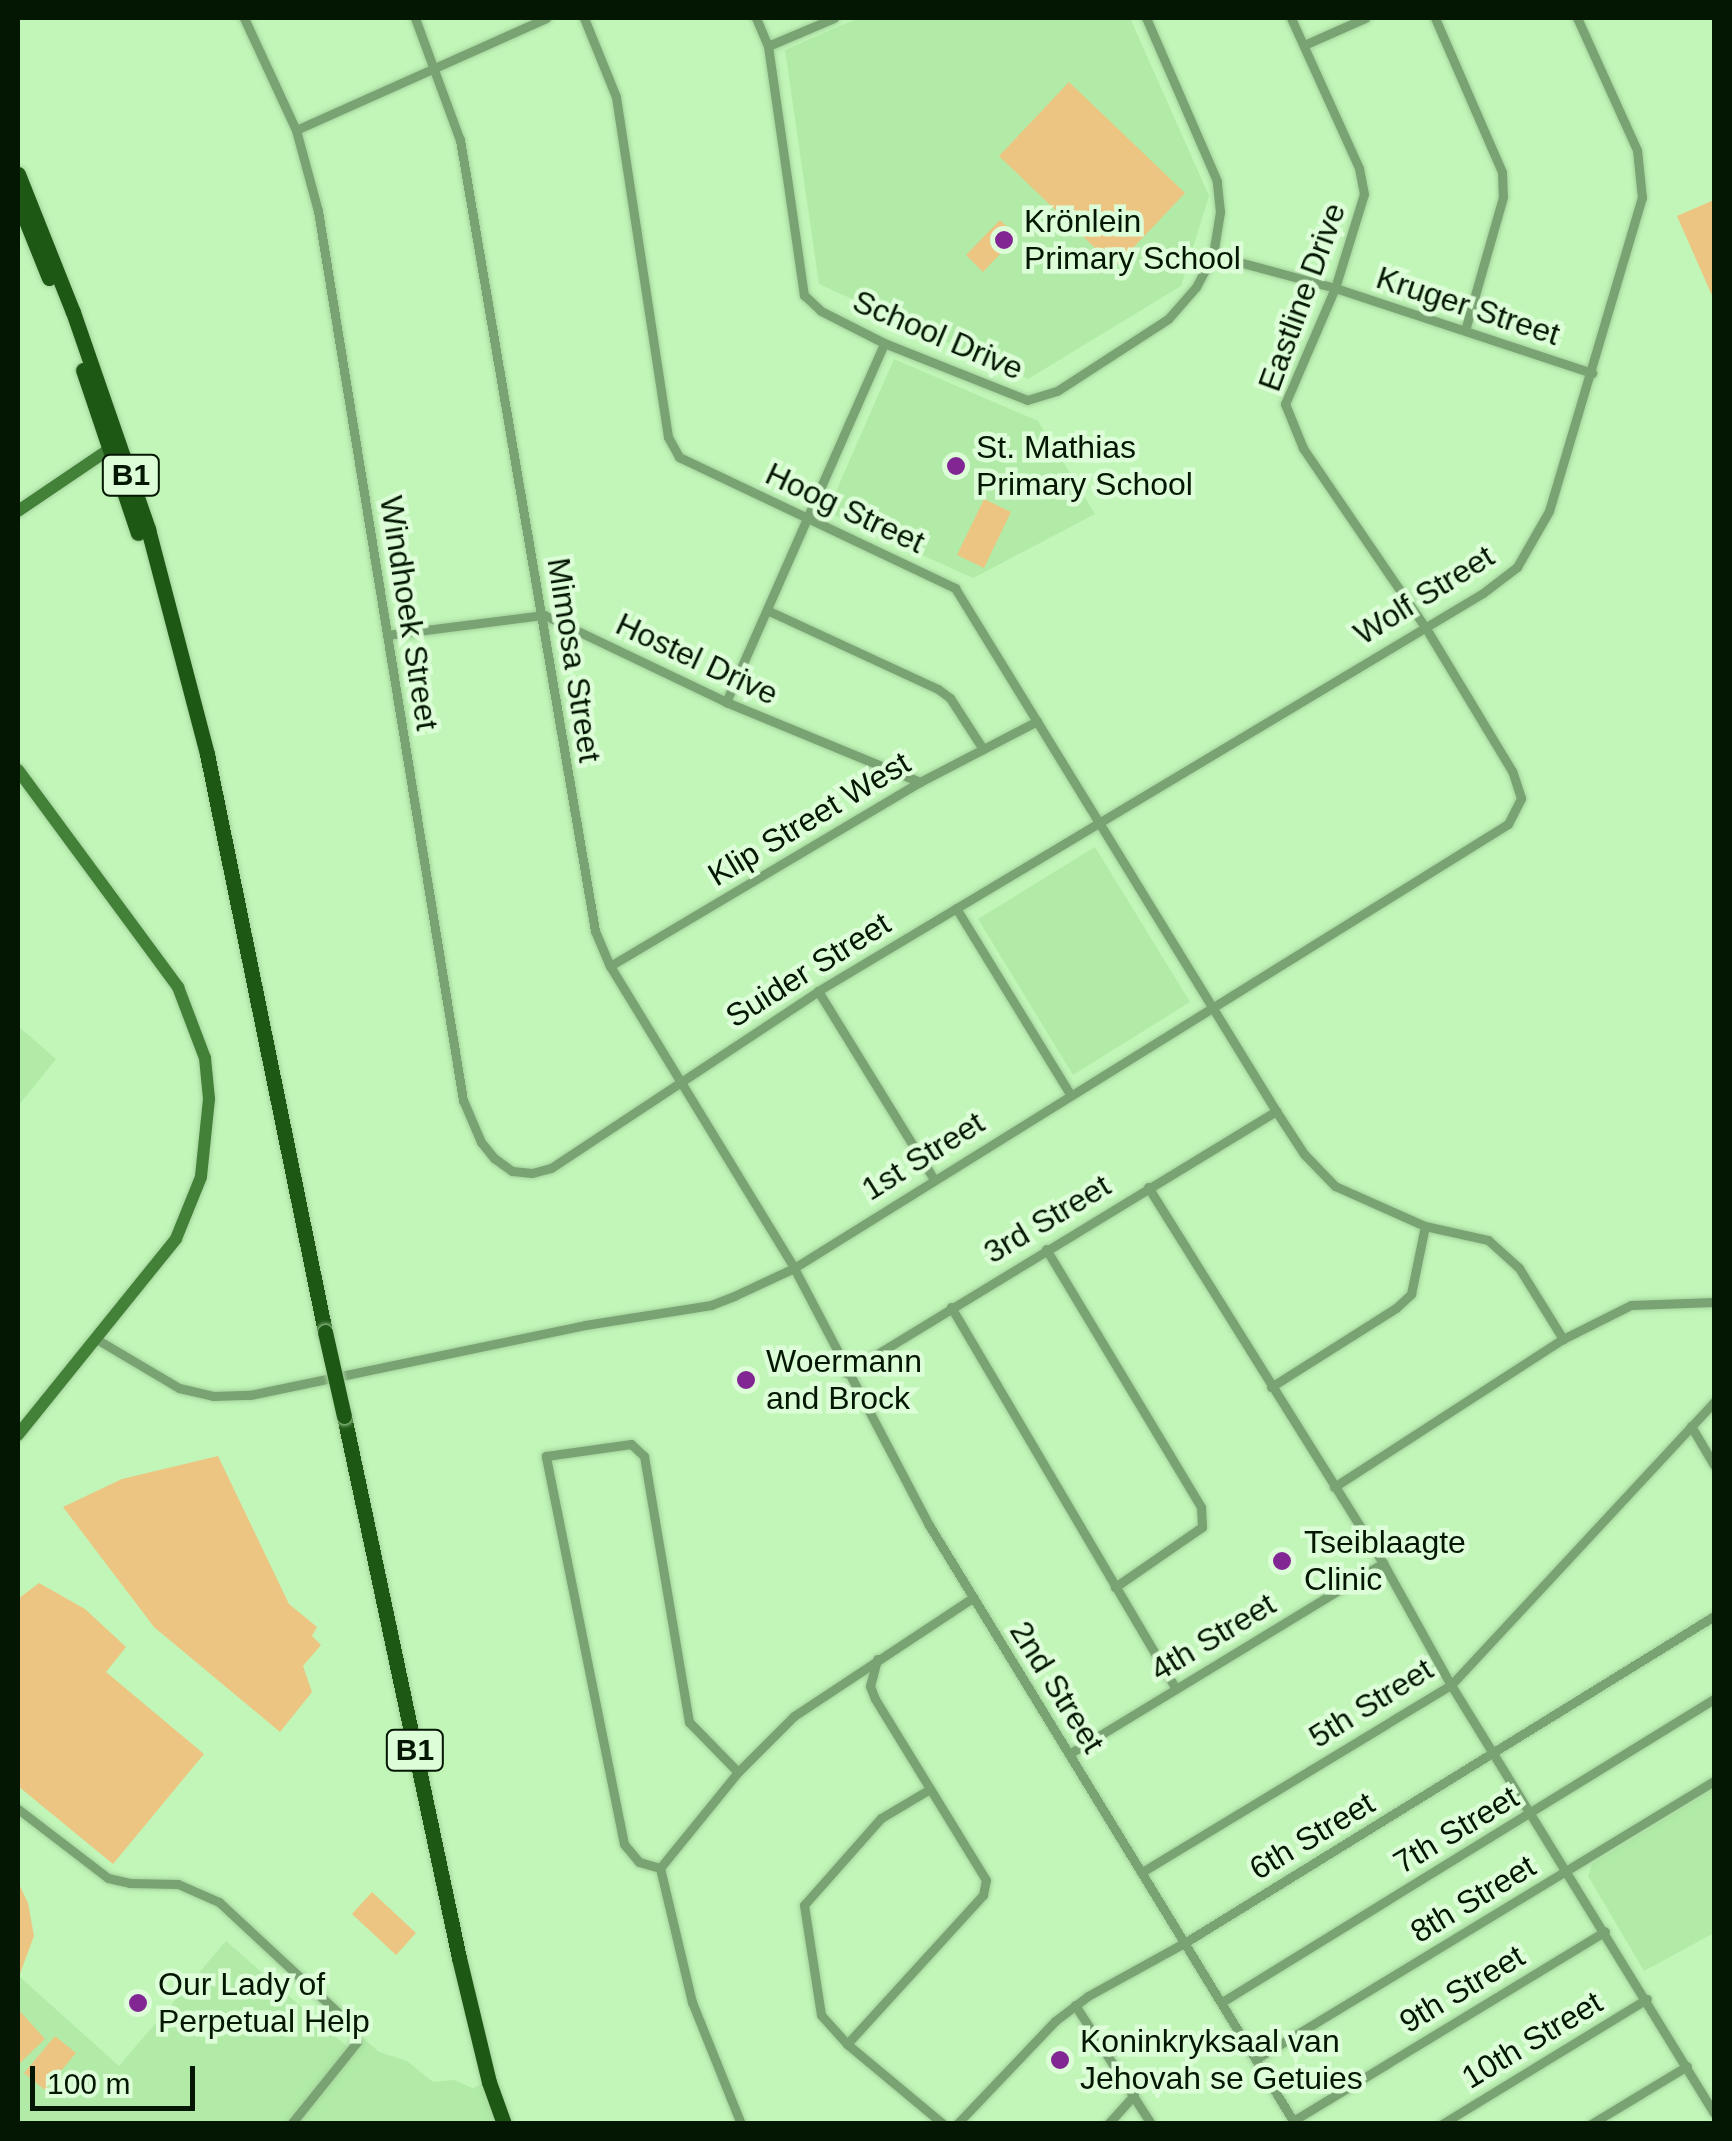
<!DOCTYPE html>
<meta charset="utf-8">
<style>
body{margin:0}
#map{position:relative;width:1732px;height:2141px;overflow:hidden;background:#c1f6b8;font-family:Arial,sans-serif}
div>[style]{position:absolute}
[style*='--x']{left:calc(var(--x)*1px);top:calc(var(--y)*1px);width:calc(var(--w)*1px);rotate:calc(var(--a)*1deg)}
.built>*{inset:0;background:#b1eba7}
.green>*{inset:0;background:#ecc582}
.roads{filter:drop-shadow(0 0 2px #a3d29b) drop-shadow(0 0 2px #a3d29b)}
.minor>*{height:9px;margin:-4.5px;padding:0 4.5px;transform-origin:4.5px;border-radius:4.5px;background:#7aa373}
.secondary>*{height:12px;margin:-6px;padding:0 6px;transform-origin:6px;border-radius:6px;background:#438139}
.trunk>*{height:15px;margin:-7.5px;padding:0 7.5px;transform-origin:7.5px;border-radius:7.5px;background:#1e5815}
.bridges{filter:drop-shadow(0 0 2px #a3d29b) drop-shadow(0 0 2px #a3d29b)}
.trunk-bridge>*{height:15px;margin:-7.5px;padding:0 7.5px;transform-origin:7.5px;border-radius:7.5px;background:#1e5815}
.dots>*{width:28px;height:28px;translate:-50% -50%;box-sizing:border-box;border:5px solid #ddfdd8;border-radius:50%}
span{translate:-50% -50%;white-space:nowrap;text-align:center;line-height:1.15;-webkit-text-stroke:9px #ddfdd8;paint-order:stroke}
.shield-label span{padding:2px 8px;background:#ddfdd8;border:2px solid;border-radius:8px;-webkit-text-stroke-width:0}
.shield-label{font-size:30px;color:#041702;font-weight:700}
.poi-label{font-size:32px;color:#041702}
.left{translate:0 -50%;text-align:left}
.street-label{font-size:32px;color:#041702}
.frame{position:absolute;inset:0;border:20px solid #041702;pointer-events:none}
.scale{position:absolute;left:30px;top:2066px;width:165px;height:45px;box-sizing:border-box;border:5px solid #041702;border-top:0;padding-left:12px;font-size:30px;line-height:35px;white-space:nowrap;color:#041702;-webkit-text-stroke:8px #ddfdd8;paint-order:stroke}
</style>
<div id="map">
<div class="built">
<div style="clip-path:polygon(858px 18px,1130px 18px,1209px 196px,1181px 286px,1028px 379px,819px 284px,785px 50px)"></div>
<div style="clip-path:polygon(894px 359px,1038px 421px,1095px 514px,973px 578px,827px 512px)"></div>
<div style="clip-path:polygon(1095px 847px,1190px 1002px,1073px 1075px,978px 919px)"></div>
<div style="clip-path:polygon(18px 1026px,56px 1059px,18px 1106px)"></div>
<div style="clip-path:polygon(1714px 1789px,1714px 1933px,1644px 1971px,1588px 1876px,1592px 1864px)"></div>
<div style="clip-path:polygon(226px 1941px,351px 2050px,355px 2031px,379px 2052px,407px 2061px,433px 2082px,454px 2080px,472px 2088px,489px 2082px,504px 2123px,18px 2123px,18px 1979px,20px 1977px,119px 2066px)"></div>
</div>
<div class="green">
<div style="clip-path:polygon(1069px 82px,1185px 193px,1115px 267px,999px 156px)"></div>
<div style="clip-path:polygon(1714px 200px,1714px 300px,1677px 216px)"></div>
<div style="clip-path:polygon(1000px 220px,1017px 236px,983px 272px,966px 255px)"></div>
<div style="clip-path:polygon(984px 499px,1011px 512px,984px 568px,957px 555px)"></div>
<div style="clip-path:polygon(218px 1456px,289px 1604px,317px 1627px,312px 1636px,321px 1645px,303px 1666px,312px 1692px,280px 1732px,154px 1627px,63px 1507px,122px 1479px)"></div>
<div style="clip-path:polygon(39px 1583px,85px 1609px,126px 1647px,106px 1672px,204px 1754px,113px 1864px,18px 1786px,18px 1599px)"></div>
<div style="clip-path:polygon(18px 1882px,28px 1903px,34px 1936px,18px 1979px)"></div>
<div style="clip-path:polygon(372px 1892px,416px 1933px,396px 1955px,352px 1914px)"></div>
<div style="clip-path:polygon(18px 2009px,45px 2039px,18px 2065px)"></div>
<div style="clip-path:polygon(55px 2036px,76px 2053px,45px 2090px,24px 2073px)"></div>
</div>
<div class="roads">
<div class="minor">
<div style="--x:244;--y:18;--w:123;--a:65.1"></div>
<div style="--x:296;--y:130;--w:84;--a:74.8"></div>
<div style="--x:318;--y:211;--w:901;--a:80.74"></div>
<div style="--x:463;--y:1100;--w:46;--a:66.8"></div>
<div style="--x:481;--y:1142;--w:21;--a:51"></div>
<div style="--x:494;--y:1158;--w:22;--a:36"></div>
<div style="--x:512;--y:1171;--w:20;--a:6"></div>
<div style="--x:532;--y:1173;--w:20;--a:-15"></div>
<div style="--x:551;--y:1168;--w:320;--a:-33.5"></div>
<div style="--x:818;--y:991;--w:775;--a:-30.9"></div>
<div style="--x:1483;--y:593;--w:43;--a:-37.4"></div>
<div style="--x:1517;--y:567;--w:64;--a:-60.3"></div>
<div style="--x:1549;--y:511;--w:327;--a:-73.5"></div>
<div style="--x:1642;--y:198;--w:48;--a:-95.9"></div>
<div style="--x:1637;--y:150;--w:145;--a:-114.4"></div>
<div style="--x:415;--y:18;--w:130;--a:69.8"></div>
<div style="--x:460;--y:140;--w:802;--a:80.31"></div>
<div style="--x:595;--y:931;--w:38;--a:67"></div>
<div style="--x:610;--y:966;--w:354;--a:58.6"></div>
<div style="--x:794;--y:1268;--w:290;--a:62.3"></div>
<div style="--x:929;--y:1525;--w:702;--a:58.57"></div>
<div style="--x:584;--y:18;--w:85;--a:67.9"></div>
<div style="--x:616;--y:97;--w:344;--a:81.3"></div>
<div style="--x:668;--y:437;--w:23;--a:61"></div>
<div style="--x:679;--y:457;--w:306;--a:25.4"></div>
<div style="--x:955;--y:588;--w:614;--a:58.46"></div>
<div style="--x:1276;--y:1111;--w:51;--a:56.9"></div>
<div style="--x:1304;--y:1154;--w:45;--a:45.9"></div>
<div style="--x:1335;--y:1186;--w:98;--a:24"></div>
<div style="--x:1425;--y:1226;--w:65;--a:12.5"></div>
<div style="--x:1488;--y:1240;--w:42;--a:42.1"></div>
<div style="--x:1519;--y:1268;--w:84;--a:58.2"></div>
<div style="--x:1563;--y:1339;--w:76;--a:-26.6"></div>
<div style="--x:1631;--y:1305;--w:83;--a:-2.1"></div>
<div style="--x:756;--y:18;--w:30;--a:67"></div>
<div style="--x:768;--y:46;--w:252;--a:81.8"></div>
<div style="--x:804;--y:295;--w:23;--a:43"></div>
<div style="--x:821;--y:311;--w:71;--a:26.9"></div>
<div style="--x:884;--y:343;--w:154;--a:21.7"></div>
<div style="--x:1027;--y:400;--w:31;--a:-17"></div>
<div style="--x:1057;--y:391;--w:132;--a:-33"></div>
<div style="--x:1168;--y:319;--w:43;--a:-48.8"></div>
<div style="--x:1196;--y:287;--w:36;--a:-62"></div>
<div style="--x:1213;--y:255;--w:44;--a:-80.8"></div>
<div style="--x:1220;--y:212;--w:31;--a:-96"></div>
<div style="--x:1217;--y:181;--w:178;--a:-113.5"></div>
<div style="--x:1435;--y:18;--w:168;--a:66.5"></div>
<div style="--x:1502;--y:172;--w:25;--a:88"></div>
<div style="--x:1503;--y:197;--w:138;--a:105.9"></div>
<div style="--x:1304;--y:45;--w:67;--a:-23.9"></div>
<div style="--x:768;--y:46;--w:72;--a:-23"></div>
<div style="--x:296;--y:130;--w:274;--a:-24.1"></div>
<div style="--x:1213;--y:255;--w:126;--a:15.1"></div>
<div style="--x:1335;--y:288;--w:271;--a:18.3"></div>
<div style="--x:769;--y:611;--w:186;--a:24.8"></div>
<div style="--x:938;--y:689;--w:15;--a:37"></div>
<div style="--x:950;--y:698;--w:61;--a:57.1"></div>
<div style="--x:387;--y:635;--w:158;--a:-7.3"></div>
<div style="--x:544;--y:615;--w:202;--a:25.5"></div>
<div style="--x:726;--y:702;--w:210;--a:22.4"></div>
<div style="--x:726;--y:702;--w:392;--a:-66.2"></div>
<div style="--x:956;--y:908;--w:218;--a:58.5"></div>
<div style="--x:610;--y:966;--w:360;--a:-30.7"></div>
<div style="--x:920;--y:782;--w:132;--a:-27.5"></div>
<div style="--x:818;--y:991;--w:220;--a:58.4"></div>
<div style="--x:1148;--y:1187;--w:443;--a:58"></div>
<div style="--x:1383;--y:1563;--w:140;--a:60.9"></div>
<div style="--x:1451;--y:1685;--w:502;--a:58.43"></div>
<div style="--x:1046;--y:1249;--w:301;--a:59"></div>
<div style="--x:1201;--y:1507;--w:20;--a:87"></div>
<div style="--x:1202;--y:1527;--w:106;--a:145.4"></div>
<div style="--x:951;--y:1307;--w:443;--a:59.5"></div>
<div style="--x:98;--y:1340;--w:94;--a:30.7"></div>
<div style="--x:179;--y:1388;--w:35;--a:13"></div>
<div style="--x:213;--y:1396;--w:37;--a:-2"></div>
<div style="--x:250;--y:1395;--w:342;--a:-11.8"></div>
<div style="--x:585;--y:1325;--w:128;--a:-9"></div>
<div style="--x:711;--y:1305;--w:25;--a:-21"></div>
<div style="--x:734;--y:1296;--w:66;--a:-25"></div>
<div style="--x:794;--y:1268;--w:841;--a:-31.88"></div>
<div style="--x:1508;--y:824;--w:29;--a:-63"></div>
<div style="--x:1521;--y:798;--w:28;--a:-108"></div>
<div style="--x:1512;--y:771;--w:168;--a:-121.1"></div>
<div style="--x:1425;--y:627;--w:217;--a:-124.3"></div>
<div style="--x:1303;--y:448;--w:48;--a:-112.2"></div>
<div style="--x:1285;--y:404;--w:126;--a:-66.7"></div>
<div style="--x:1335;--y:288;--w:98;--a:-72.9"></div>
<div style="--x:1364;--y:194;--w:26;--a:-101"></div>
<div style="--x:1359;--y:168;--w:165;--a:-114.4"></div>
<div style="--x:846;--y:1373;--w:504;--a:-31.35"></div>
<div style="--x:1271;--y:1387;--w:148;--a:-32.3"></div>
<div style="--x:1396;--y:1308;--w:21;--a:-43"></div>
<div style="--x:1411;--y:1294;--w:69;--a:-78.4"></div>
<div style="--x:1691;--y:1426;--w:45;--a:59.5"></div>
<div style="--x:1334;--y:1487;--w:273;--a:-32.9"></div>
<div style="--x:1069;--y:1754;--w:368;--a:-31.3"></div>
<div style="--x:930;--y:1789;--w:57;--a:149.4"></div>
<div style="--x:881;--y:1818;--w:116;--a:131.5"></div>
<div style="--x:804;--y:1905;--w:111;--a:81.2"></div>
<div style="--x:821;--y:2015;--w:39;--a:48"></div>
<div style="--x:847;--y:2044;--w:125;--a:39.8"></div>
<div style="--x:18;--y:1809;--w:113;--a:37.5"></div>
<div style="--x:108;--y:1878;--w:22;--a:13"></div>
<div style="--x:129;--y:1883;--w:49;--a:1.2"></div>
<div style="--x:178;--y:1884;--w:45;--a:23.7"></div>
<div style="--x:219;--y:1902;--w:172;--a:42.9"></div>
<div style="--x:345;--y:2019;--w:16;--a:50"></div>
<div style="--x:355;--y:2031;--w:11;--a:80"></div>
<div style="--x:357;--y:2042;--w:105;--a:128.8"></div>
<div style="--x:660;--y:1868;--w:22;--a:-164"></div>
<div style="--x:639;--y:1862;--w:23;--a:-130"></div>
<div style="--x:624;--y:1844;--w:396;--a:-101.4"></div>
<div style="--x:546;--y:1456;--w:86;--a:-8"></div>
<div style="--x:631;--y:1444;--w:18;--a:43"></div>
<div style="--x:644;--y:1456;--w:270;--a:80.4"></div>
<div style="--x:689;--y:1722;--w:70;--a:45.6"></div>
<div style="--x:660;--y:1868;--w:124;--a:-50.9"></div>
<div style="--x:738;--y:1772;--w:79;--a:-45"></div>
<div style="--x:794;--y:1716;--w:214;--a:-33.5"></div>
<div style="--x:660;--y:1868;--w:138;--a:76.6"></div>
<div style="--x:692;--y:2002;--w:131;--a:68.1"></div>
<div style="--x:1142;--y:1872;--w:361;--a:-31.2"></div>
<div style="--x:1451;--y:1685;--w:386;--a:-47.1"></div>
<div style="--x:1222;--y:2002;--w:578;--a:-31.63"></div>
<div style="--x:1075;--y:2005;--w:141;--a:57.4"></div>
<div style="--x:847;--y:2044;--w:202;--a:-47.6"></div>
<div style="--x:983;--y:1895;--w:15;--a:-79"></div>
<div style="--x:986;--y:1880;--w:212;--a:-121.5"></div>
<div style="--x:875;--y:1699;--w:14;--a:-111"></div>
<div style="--x:870;--y:1686;--w:28;--a:-75"></div>
<div style="--x:1256;--y:2059;--w:536;--a:-31.26"></div>
<div style="--x:1293;--y:2121;--w:365;--a:-31.3"></div>
<div style="--x:957;--y:2124;--w:142;--a:-46.4"></div>
<div style="--x:1055;--y:2021;--w:41;--a:-37.1"></div>
<div style="--x:1088;--y:1996;--w:112;--a:-28.9"></div>
<div style="--x:1186;--y:1942;--w:621;--a:-31.69"></div>
<div style="--x:1108;--y:2124;--w:39;--a:-48"></div>
<div style="--x:1442;--y:2124;--w:240;--a:-31.4"></div>
<div style="--x:1591;--y:2124;--w:112;--a:-31.1"></div>
</div>
<div class="secondary">
<div style="--x:18;--y:511;--w:116;--a:-34.1"></div>
<div style="--x:18;--y:770;--w:270;--a:53.6"></div>
<div style="--x:178;--y:987;--w:76;--a:69.2"></div>
<div style="--x:205;--y:1058;--w:41;--a:84.4"></div>
<div style="--x:209;--y:1099;--w:78;--a:95.9"></div>
<div style="--x:201;--y:1177;--w:67;--a:112"></div>
<div style="--x:176;--y:1239;--w:252;--a:128.9"></div>
</div>
<div class="trunk">
<div style="--x:18;--y:174;--w:149;--a:68.3"></div>
<div style="--x:73;--y:312;--w:230;--a:70.9"></div>
<div style="--x:148;--y:529;--w:233;--a:75.3"></div>
<div style="--x:207;--y:754;--w:590;--a:78.46"></div>
<div style="--x:18;--y:201;--w:83;--a:68.1"></div>
<div style="--x:83;--y:370;--w:172;--a:71.4"></div>
<div style="--x:344;--y:1416;--w:554;--a:78.02"></div>
<div style="--x:459;--y:1958;--w:128;--a:76.4"></div>
<div style="--x:489;--y:2082;--w:45;--a:70.3"></div>
</div>
</div>
<div class="bridges">
<div class="trunk-bridge">
<div style="--x:325;--y:1332;--w:86;--a:77.3"></div>
</div>
</div>
<div class="dots">
<div style="left:1004px;top:240px;background:#822693"></div>
<div style="left:956px;top:466px;background:#822693"></div>
<div style="left:746px;top:1380px;background:#822693"></div>
<div style="left:1282px;top:1561px;background:#822693"></div>
<div style="left:138px;top:2003px;background:#822693"></div>
<div style="left:1060px;top:2060px;background:#822693"></div>
</div>
<div class="shield-label">
<span style="left:131px;top:475px">B1</span>
<span style="left:415px;top:1750px">B1</span>
</div>
<div class="poi-label">
<span class="left" style="left:1024px;top:240px">Krönlein<br>Primary School</span>
<span class="left" style="left:976px;top:466px">St. Mathias<br>Primary School</span>
<span class="left" style="left:766px;top:1380px">Woermann<br>and Brock</span>
<span class="left" style="left:1304px;top:1561px">Tseiblaagte<br>Clinic</span>
<span class="left" style="left:158px;top:2003px">Our Lady of<br>Perpetual Help</span>
<span class="left" style="left:1080px;top:2060px">Koninkryksaal van<br>Jehovah se Getuies</span>
</div>
<div class="street-label">
<span style="left:1302px;top:297px;rotate:-70deg">Eastline Drive</span>
<span style="left:1468px;top:306px;rotate:18deg">Kruger Street</span>
<span style="left:938px;top:335px;rotate:23deg">School Drive</span>
<span style="left:845px;top:508px;rotate:25deg">Hoog Street</span>
<span style="left:1424px;top:595px;rotate:-32deg">Wolf Street</span>
<span style="left:409px;top:613px;rotate:81deg">Windhoek Street</span>
<span style="left:697px;top:659px;rotate:25deg">Hostel Drive</span>
<span style="left:574px;top:660px;rotate:81deg">Mimosa Street</span>
<span style="left:809px;top:819px;rotate:-31deg">Klip Street West</span>
<span style="left:808px;top:970px;rotate:-32deg">Suider Street</span>
<span style="left:923px;top:1156px;rotate:-32deg">1st Street</span>
<span style="left:1047px;top:1219px;rotate:-31deg">3rd Street</span>
<span style="left:1213px;top:1637px;rotate:-31deg">4th Street</span>
<span style="left:1057px;top:1687px;rotate:58deg">2nd Street</span>
<span style="left:1371px;top:1703px;rotate:-32deg">5th Street</span>
<span style="left:1456px;top:1830px;rotate:-31deg">7th Street</span>
<span style="left:1312px;top:1836px;rotate:-31deg">6th Street</span>
<span style="left:1473px;top:1899px;rotate:-31deg">8th Street</span>
<span style="left:1462px;top:1989px;rotate:-31deg">9th Street</span>
<span style="left:1532px;top:2040px;rotate:-31deg">10th Street</span>
</div>
<div class="frame"></div>
<div class="scale">100 m</div>
</div>
